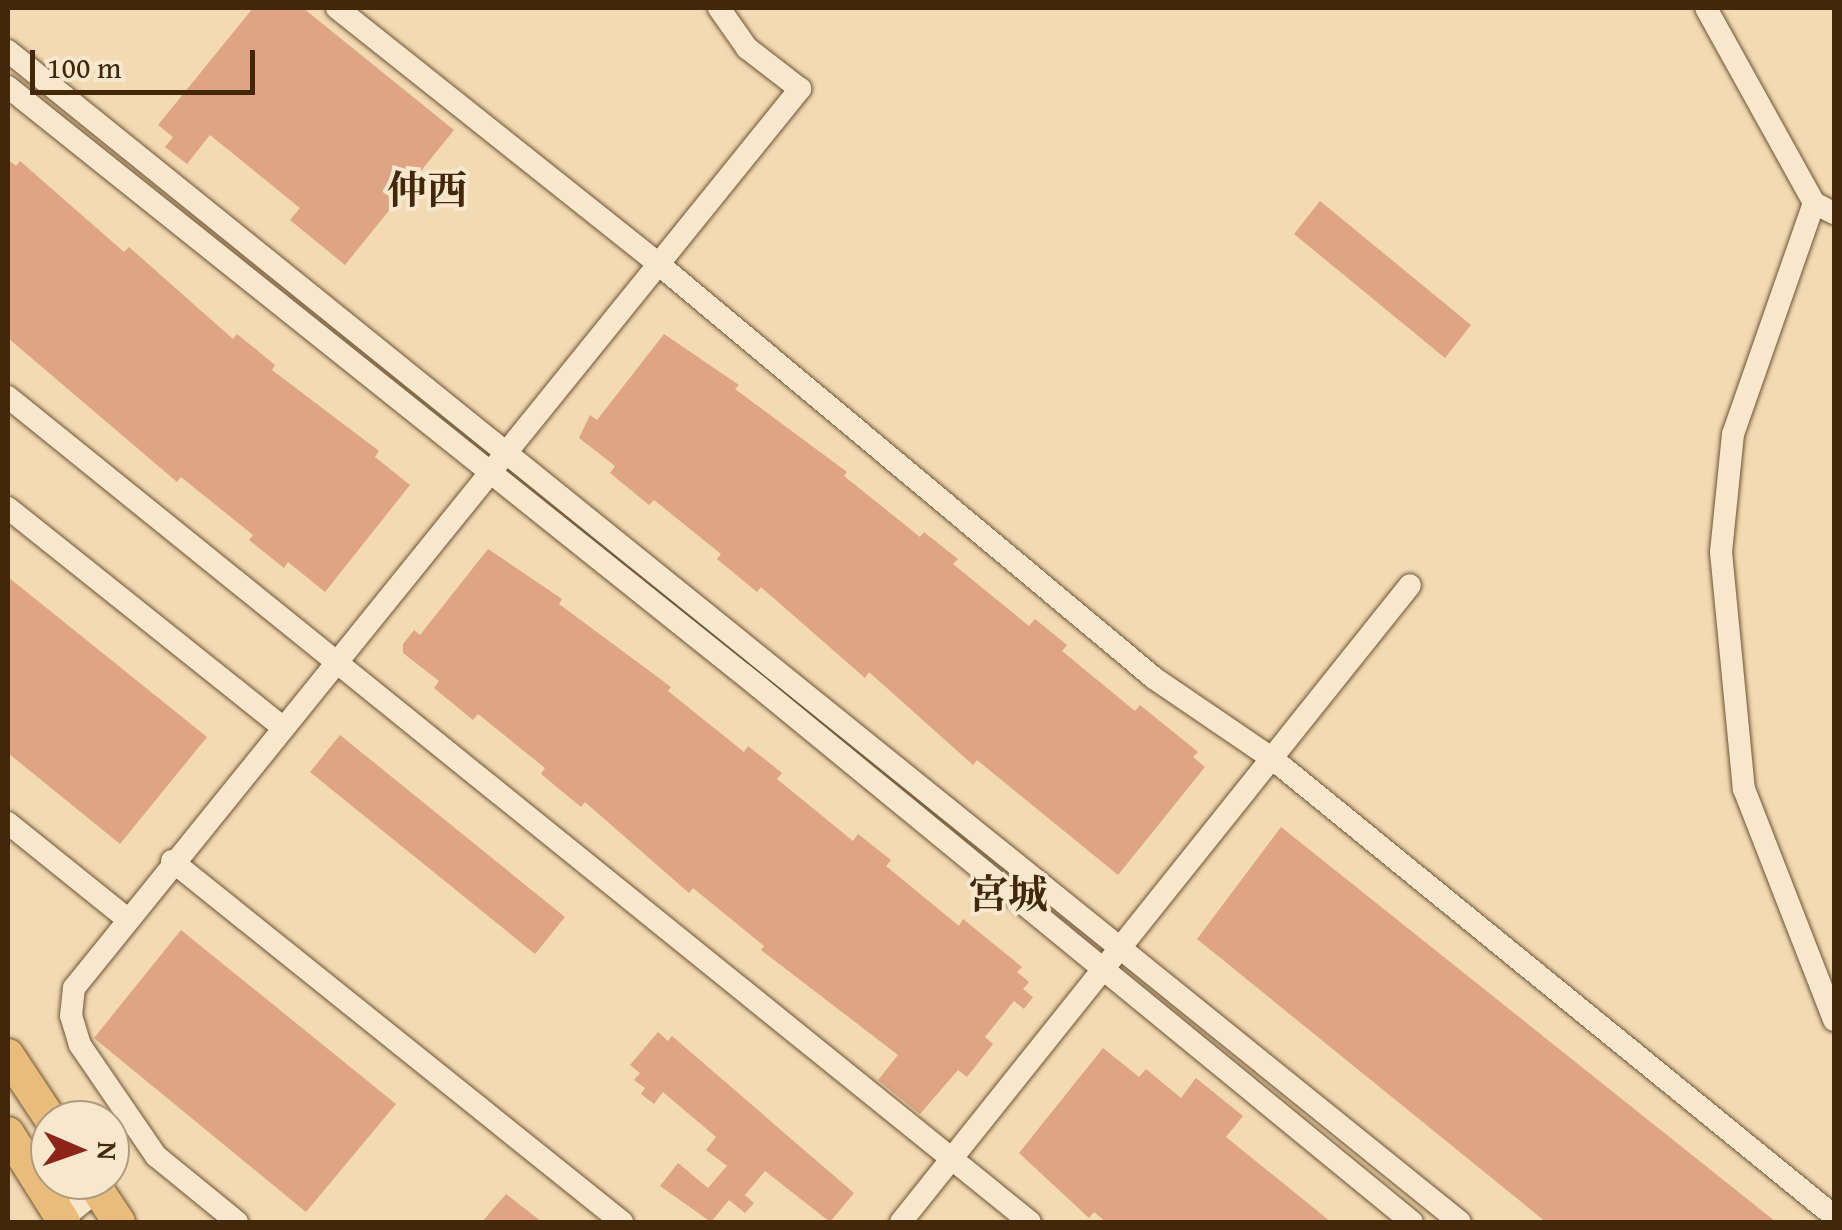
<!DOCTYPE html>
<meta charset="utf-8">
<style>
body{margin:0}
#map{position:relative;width:1842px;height:1230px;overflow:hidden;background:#f2dab2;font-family:"Gentium Book Plus","Noto Serif JP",serif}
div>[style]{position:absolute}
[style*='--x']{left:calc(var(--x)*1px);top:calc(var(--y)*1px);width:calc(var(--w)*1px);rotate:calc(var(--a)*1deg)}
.building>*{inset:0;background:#dfa483}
.roads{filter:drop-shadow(0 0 2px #6e5432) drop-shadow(0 0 2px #6e5432)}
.minor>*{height:22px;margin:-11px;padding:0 11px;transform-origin:11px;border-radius:11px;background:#f7e7cd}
.highway>*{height:32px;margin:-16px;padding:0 16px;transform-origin:16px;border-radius:16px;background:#e9bd79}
span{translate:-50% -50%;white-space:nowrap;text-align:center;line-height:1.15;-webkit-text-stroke:8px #f7e7cd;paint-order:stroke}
.quarter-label{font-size:40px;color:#422808;font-weight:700}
.frame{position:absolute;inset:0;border:10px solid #422808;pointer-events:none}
.north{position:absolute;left:30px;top:1100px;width:100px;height:100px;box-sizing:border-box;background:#f7e7cd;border:2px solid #af9b7e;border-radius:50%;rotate:92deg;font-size:28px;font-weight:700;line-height:40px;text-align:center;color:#422808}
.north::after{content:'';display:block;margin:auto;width:35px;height:45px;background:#8f2418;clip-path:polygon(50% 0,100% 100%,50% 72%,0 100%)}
.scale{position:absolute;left:30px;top:50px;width:225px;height:45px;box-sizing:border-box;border:5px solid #422808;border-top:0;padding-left:12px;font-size:30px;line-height:35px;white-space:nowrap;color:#422808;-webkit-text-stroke:8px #f7e7cd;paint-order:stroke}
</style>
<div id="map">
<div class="building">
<div style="clip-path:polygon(253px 8px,303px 8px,454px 130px,345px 265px,290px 220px,300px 208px,210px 135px,187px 164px,165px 147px,173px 137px,158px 125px)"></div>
<div style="clip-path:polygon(8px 160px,16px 166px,20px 161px,124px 252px,129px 247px,233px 339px,237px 334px,275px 365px,272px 370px,379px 451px,375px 457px,410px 485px,325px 592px,288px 562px,284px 568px,249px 540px,253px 535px,181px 477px,177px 482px,8px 338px)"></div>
<div style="clip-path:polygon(1320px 201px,1471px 325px,1445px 358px,1294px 234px)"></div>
<div style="clip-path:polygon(664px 334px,739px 385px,735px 389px,847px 472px,844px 476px,920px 537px,924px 532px,958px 559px,953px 564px,1029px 626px,1035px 619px,1067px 645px,1062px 651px,1135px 711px,1140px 705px,1198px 752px,1193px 757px,1205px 767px,1118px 875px,977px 760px,973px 765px,869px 672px,865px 678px,761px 587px,757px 592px,717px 559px,721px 554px,654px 500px,649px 505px,610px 473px,615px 466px,579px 438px,590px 415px,597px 420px)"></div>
<div style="clip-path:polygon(488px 549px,562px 599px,559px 604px,671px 687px,668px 691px,744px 752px,748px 746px,782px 773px,777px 779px,853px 841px,858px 834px,891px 860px,886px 866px,959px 926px,963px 919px,1022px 967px,1017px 972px,1029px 982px,1023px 989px,1033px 997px,1024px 1009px,1014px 1001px,985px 1037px,993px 1044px,967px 1077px,958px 1070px,920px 1114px,878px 1080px,898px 1055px,761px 950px,764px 946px,693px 888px,689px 893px,585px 802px,581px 807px,541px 774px,545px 768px,478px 714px,473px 720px,434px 688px,439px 681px,403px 653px,403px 644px,414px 630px,420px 635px)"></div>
<div style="clip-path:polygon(8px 577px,207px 737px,120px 844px,8px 753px)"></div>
<div style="clip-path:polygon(340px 735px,565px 917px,535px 954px,310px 772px)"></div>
<div style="clip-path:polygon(1281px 827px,1776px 1222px,1546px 1222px,1197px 939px)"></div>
<div style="clip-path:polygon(181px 930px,396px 1104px,306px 1212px,94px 1038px)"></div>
<div style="clip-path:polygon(658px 1032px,668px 1041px,672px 1036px,854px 1193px,830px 1222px,765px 1171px,745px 1195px,754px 1203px,745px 1213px,729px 1200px,711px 1222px,660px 1186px,678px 1163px,708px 1188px,727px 1166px,706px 1150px,716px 1137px,663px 1092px,654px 1104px,641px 1094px,645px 1088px,634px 1080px,640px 1073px,630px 1065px)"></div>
<div style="clip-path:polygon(1103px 1048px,1139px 1077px,1146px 1069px,1181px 1098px,1196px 1078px,1243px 1116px,1226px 1137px,1331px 1222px,1106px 1222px,1094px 1212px,1089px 1218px,1019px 1153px)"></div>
<div style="clip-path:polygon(506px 1194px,542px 1222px,482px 1222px)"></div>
</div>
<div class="roads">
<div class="minor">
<div style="--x:337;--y:8;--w:408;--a:38.5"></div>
<div style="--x:656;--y:262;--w:649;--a:39.87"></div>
<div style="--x:1154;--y:678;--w:145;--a:34.3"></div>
<div style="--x:1274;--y:760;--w:722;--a:39.16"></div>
<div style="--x:1706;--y:8;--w:223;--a:61"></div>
<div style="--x:1814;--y:203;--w:22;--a:27"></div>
<div style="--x:8;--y:51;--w:1865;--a:38.89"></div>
<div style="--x:8;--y:87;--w:961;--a:38.62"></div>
<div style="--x:759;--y:687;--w:844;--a:39.33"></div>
<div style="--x:1814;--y:203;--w:245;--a:109.3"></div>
<div style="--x:1733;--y:434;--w:119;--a:95.8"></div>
<div style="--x:1721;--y:552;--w:238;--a:84.5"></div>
<div style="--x:1744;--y:789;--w:248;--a:68.7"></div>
<div style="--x:8;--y:397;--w:1313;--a:38.91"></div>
<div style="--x:8;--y:508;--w:349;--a:38.6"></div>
<div style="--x:8;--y:823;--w:151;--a:38.8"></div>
<div style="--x:172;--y:861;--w:577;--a:38.74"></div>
<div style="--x:58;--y:1222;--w:51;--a:-38.7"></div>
<div style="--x:237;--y:1222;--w:104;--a:-140.8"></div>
<div style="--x:156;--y:1156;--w:135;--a:-124.4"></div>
<div style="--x:80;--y:1045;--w:30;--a:-107"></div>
<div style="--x:71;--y:1016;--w:28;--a:-84"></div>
<div style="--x:74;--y:988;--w:1156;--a:-51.08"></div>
<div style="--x:800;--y:89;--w:67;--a:-142.3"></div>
<div style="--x:747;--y:48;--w:49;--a:-125"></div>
<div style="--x:901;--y:1222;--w:815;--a:-51.37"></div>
</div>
<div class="highway">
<div style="--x:8;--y:1055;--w:78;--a:56.5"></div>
<div style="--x:8;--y:1133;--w:105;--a:57.8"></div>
<div style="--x:91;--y:1180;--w:50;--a:56.3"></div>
</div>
</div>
<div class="quarter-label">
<span style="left:427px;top:190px">仲西</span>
<span style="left:1008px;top:894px">宮城</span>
</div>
<div class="frame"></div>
<div class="north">N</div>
<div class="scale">100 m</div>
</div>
